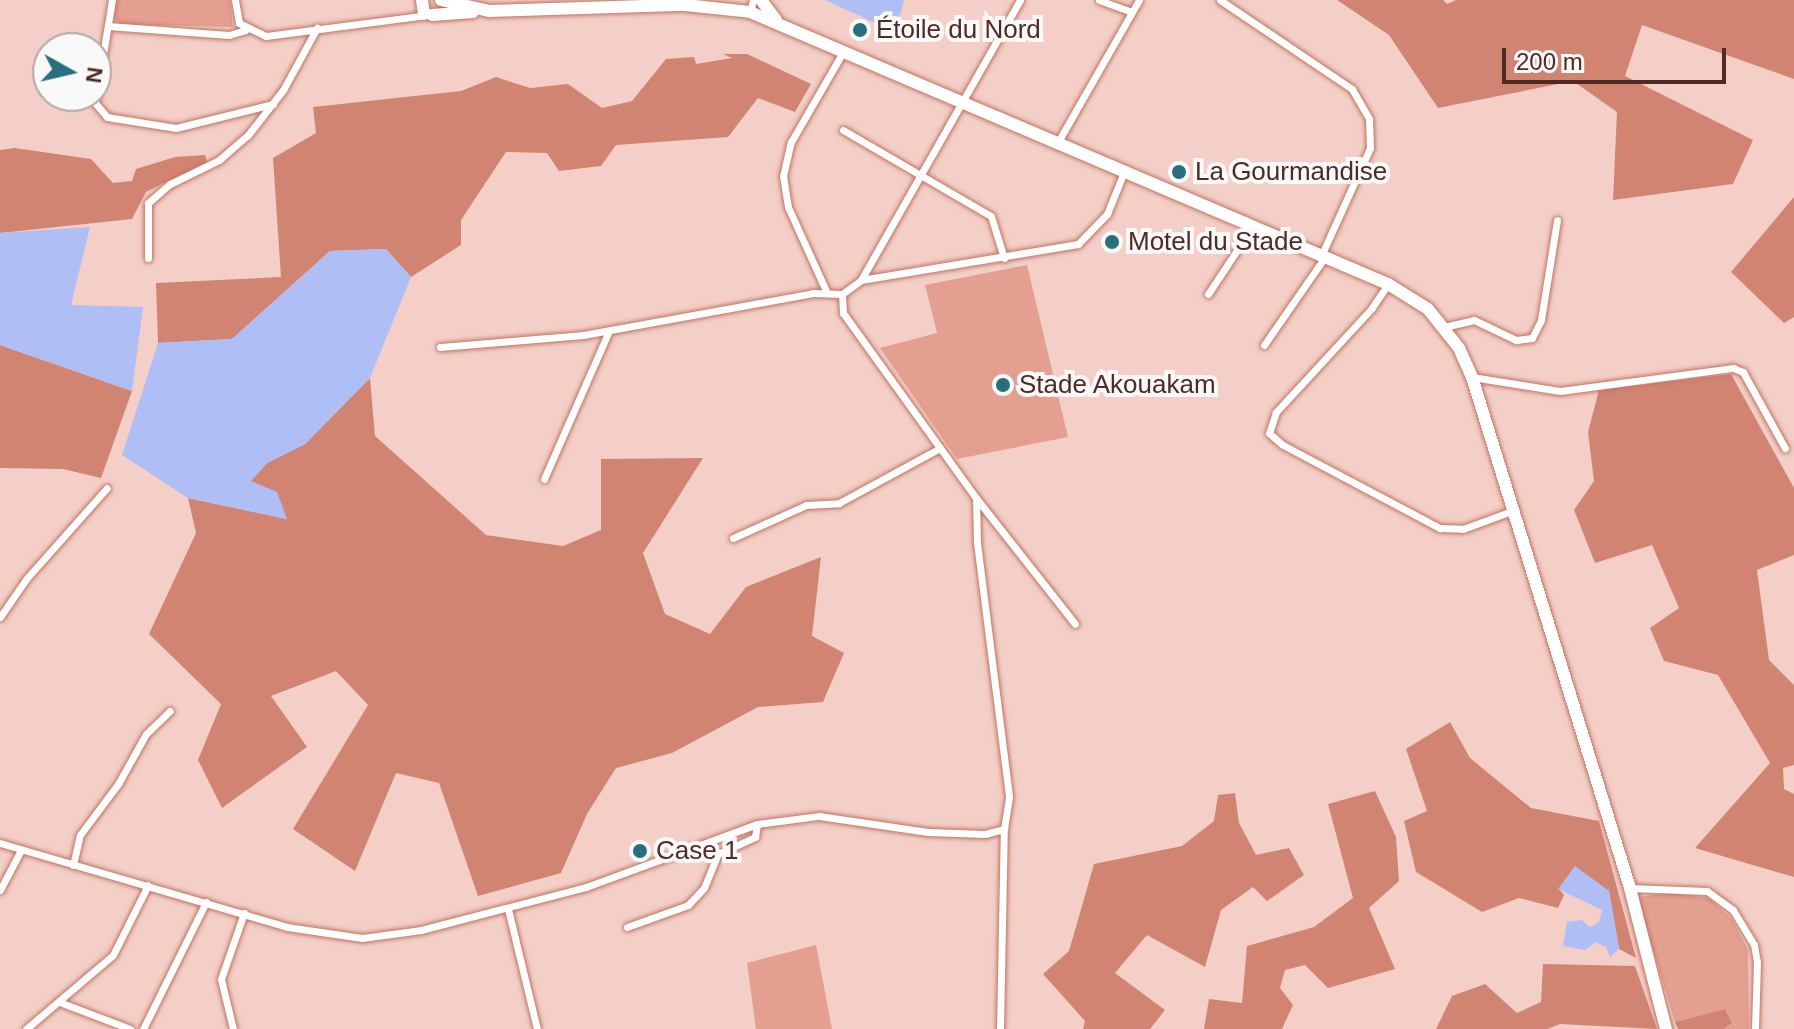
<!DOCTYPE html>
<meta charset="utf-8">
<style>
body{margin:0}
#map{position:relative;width:1794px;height:1029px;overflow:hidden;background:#f3cfc7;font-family:Arial,sans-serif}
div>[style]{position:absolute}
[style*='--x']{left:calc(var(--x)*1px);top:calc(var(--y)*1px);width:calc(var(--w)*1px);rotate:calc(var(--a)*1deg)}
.green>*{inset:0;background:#e59f90}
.forest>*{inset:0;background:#d28473}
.water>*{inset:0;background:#afbef5}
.roads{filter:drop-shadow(0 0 2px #c27260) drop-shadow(0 0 2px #c27260)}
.minor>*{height:7px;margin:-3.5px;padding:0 3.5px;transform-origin:3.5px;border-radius:3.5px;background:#fff}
.trunk>*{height:12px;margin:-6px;padding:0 6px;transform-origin:6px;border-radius:6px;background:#fff}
.dots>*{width:22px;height:22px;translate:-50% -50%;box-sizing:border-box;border:4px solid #f9f9f9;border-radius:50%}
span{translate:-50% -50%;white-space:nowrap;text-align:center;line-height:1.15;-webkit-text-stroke:8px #f9f9f9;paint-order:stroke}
.poi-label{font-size:26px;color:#4e2b24}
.left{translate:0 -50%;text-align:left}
.north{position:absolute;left:32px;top:32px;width:80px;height:80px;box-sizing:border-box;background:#f9f9f9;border:2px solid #b5a7a4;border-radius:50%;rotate:98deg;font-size:22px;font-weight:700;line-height:32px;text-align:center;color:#4e2b24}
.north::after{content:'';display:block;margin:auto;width:28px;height:36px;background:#296f7d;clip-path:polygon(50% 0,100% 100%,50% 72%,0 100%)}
.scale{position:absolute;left:1502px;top:48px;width:224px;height:36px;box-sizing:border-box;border:4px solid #4e2b24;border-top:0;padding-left:10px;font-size:24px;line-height:28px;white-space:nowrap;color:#4e2b24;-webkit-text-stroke:6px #f9f9f9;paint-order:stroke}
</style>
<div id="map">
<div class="green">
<div style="clip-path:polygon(116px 0,230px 0,233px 27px,120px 24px,114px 18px)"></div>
<div style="clip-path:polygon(1027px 265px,1068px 437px,957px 459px,880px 348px,937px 333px,925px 285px)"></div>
<div style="clip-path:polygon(1671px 893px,1709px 898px,1732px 919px,1748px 950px,1749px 1029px,1724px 1029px,1732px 1023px,1725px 1009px,1675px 1022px,1637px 897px)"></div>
<div style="clip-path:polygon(816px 945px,832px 1029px,756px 1029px,747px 963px)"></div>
</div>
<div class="forest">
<div style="clip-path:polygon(1337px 0,1443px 0,1447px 4px,1456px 0,1794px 0,1794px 79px,1642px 25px,1625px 76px,1753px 140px,1733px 184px,1613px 200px,1617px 112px,1573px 81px,1438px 108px,1389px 35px)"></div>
<div style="clip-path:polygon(723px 54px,747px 54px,811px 84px,795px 112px,758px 98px,728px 137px,616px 145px,601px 166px,559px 171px,547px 153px,506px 152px,461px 220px,461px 245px,411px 277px,386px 249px,330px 251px,232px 339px,158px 343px,156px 283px,281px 277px,273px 158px,316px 133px,313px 107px,461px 91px,496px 77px,530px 88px,568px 84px,602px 108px,632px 101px,666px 59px,694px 57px,696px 64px,732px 58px)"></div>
<div style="clip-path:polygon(15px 148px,91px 159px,113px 183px,132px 181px,136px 169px,175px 157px,205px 155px,207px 162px,146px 192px,132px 219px,0 233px,0 150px)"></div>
<div style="clip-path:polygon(1794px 197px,1794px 317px,1784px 323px,1731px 272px)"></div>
<div style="clip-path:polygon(0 345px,132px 391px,101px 478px,63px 469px,0 468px)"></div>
<div style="clip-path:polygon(1731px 374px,1794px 488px,1794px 555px,1757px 570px,1769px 660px,1794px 685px,1794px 765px,1783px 768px,1784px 789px,1794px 794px,1794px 877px,1695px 848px,1770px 763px,1718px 675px,1664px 661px,1650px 628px,1679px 608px,1652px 545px,1595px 563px,1574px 510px,1594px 481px,1588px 432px,1599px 390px)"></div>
<div style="clip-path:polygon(370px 378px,375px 436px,486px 535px,563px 546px,601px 530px,601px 459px,703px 458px,643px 553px,665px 614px,710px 634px,746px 587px,821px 557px,812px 636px,844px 653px,823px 702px,758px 707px,672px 753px,616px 768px,587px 814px,561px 873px,478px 896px,439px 783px,396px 773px,355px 871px,293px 829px,368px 705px,336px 671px,271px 696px,307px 747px,222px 808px,198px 760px,221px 704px,149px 634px,196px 533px,188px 498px,287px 519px,250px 481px,267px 463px,305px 444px)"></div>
<div style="clip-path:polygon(1450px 722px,1470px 758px,1531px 808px,1599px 821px,1636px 958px,1619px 949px,1609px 891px,1575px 867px,1559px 889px,1564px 895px,1558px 908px,1519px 898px,1482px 912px,1416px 872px,1404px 821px,1427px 811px,1406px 749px)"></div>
<div style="clip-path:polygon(1375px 791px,1396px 837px,1399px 881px,1369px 908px,1395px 969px,1328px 988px,1305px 965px,1285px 970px,1280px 988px,1293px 1005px,1282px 1029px,1204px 1029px,1209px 999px,1242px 1003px,1247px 946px,1314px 927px,1353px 898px,1328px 804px)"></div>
<div style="clip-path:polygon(1235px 793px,1239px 823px,1256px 855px,1289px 848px,1304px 875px,1267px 901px,1253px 887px,1221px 910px,1205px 967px,1147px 935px,1115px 973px,1165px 1010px,1150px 1029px,1083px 1029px,1085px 1021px,1043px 974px,1069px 951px,1094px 864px,1182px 846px,1214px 821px,1218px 795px)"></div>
<div style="clip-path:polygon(1543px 964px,1635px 966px,1657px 1029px,1560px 1024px,1547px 1029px,1436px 1029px,1452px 996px,1485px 984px,1517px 1013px,1541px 1002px)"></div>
<div style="clip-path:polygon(1725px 1009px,1732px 1023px,1724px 1029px,1678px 1029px,1675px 1022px)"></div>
</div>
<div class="water">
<div style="clip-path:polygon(825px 0,904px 0,900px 15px,873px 22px)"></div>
<div style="clip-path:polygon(90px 227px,71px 305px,143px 307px,132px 391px,0 345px,0 233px)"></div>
<div style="clip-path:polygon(386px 249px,411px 277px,370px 378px,305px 444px,267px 463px,251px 481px,277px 492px,287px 519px,188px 498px,122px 455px,158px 343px,232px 339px,330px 251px)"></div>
<div style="clip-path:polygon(1575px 866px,1609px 891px,1619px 949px,1610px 957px,1606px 947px,1596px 942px,1585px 950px,1563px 946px,1567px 922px,1582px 920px,1590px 927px,1599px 922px,1602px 910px,1558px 889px)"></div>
</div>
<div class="roads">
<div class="minor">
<div style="--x:112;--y:0;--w:104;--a:99.4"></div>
<div style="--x:95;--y:103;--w:18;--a:49"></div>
<div style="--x:107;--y:117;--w:70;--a:9.1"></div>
<div style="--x:176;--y:128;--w:100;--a:-13.9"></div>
<div style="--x:235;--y:0;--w:23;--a:80"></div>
<div style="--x:239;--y:23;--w:30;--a:26"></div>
<div style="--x:266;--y:36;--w:162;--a:-7.4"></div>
<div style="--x:1099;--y:0;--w:35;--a:20"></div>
<div style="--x:1220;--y:0;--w:159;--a:34"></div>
<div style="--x:1352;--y:89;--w:34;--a:60"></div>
<div style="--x:1369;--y:119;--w:29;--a:88"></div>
<div style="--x:1370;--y:148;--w:119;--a:114.4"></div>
<div style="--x:750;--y:12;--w:12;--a:-76"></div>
<div style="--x:108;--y:26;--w:121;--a:4.3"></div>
<div style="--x:229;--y:35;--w:17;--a:-17"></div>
<div style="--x:843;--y:130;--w:171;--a:30.2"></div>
<div style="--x:991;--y:216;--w:44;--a:72.8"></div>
<div style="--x:1058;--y:142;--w:163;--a:-60.3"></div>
<div style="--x:148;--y:258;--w:55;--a:-90"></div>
<div style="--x:148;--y:203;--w:29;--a:-41"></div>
<div style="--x:170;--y:184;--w:55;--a:-26.1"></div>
<div style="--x:219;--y:160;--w:38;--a:-41"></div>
<div style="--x:248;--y:135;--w:57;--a:-52.1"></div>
<div style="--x:283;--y:90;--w:71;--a:-61.3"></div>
<div style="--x:861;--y:280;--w:322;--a:-60.4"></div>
<div style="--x:1388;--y:284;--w:29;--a:124"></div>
<div style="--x:1372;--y:308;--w:142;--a:132.7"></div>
<div style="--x:1276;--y:412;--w:22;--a:108"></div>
<div style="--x:1269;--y:433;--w:18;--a:41"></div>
<div style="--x:1283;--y:445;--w:178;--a:27.9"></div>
<div style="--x:1440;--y:528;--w:23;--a:2"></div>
<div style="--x:1463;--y:529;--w:52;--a:-20.2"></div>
<div style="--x:827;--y:293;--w:94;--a:-114.4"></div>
<div style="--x:788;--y:207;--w:31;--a:-99"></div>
<div style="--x:783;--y:176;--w:35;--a:-77"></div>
<div style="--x:791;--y:142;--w:104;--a:-60"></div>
<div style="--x:1208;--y:294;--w:82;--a:-56.5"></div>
<div style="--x:1444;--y:327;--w:31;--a:-13"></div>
<div style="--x:1474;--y:320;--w:47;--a:25.5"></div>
<div style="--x:1516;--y:340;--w:16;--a:-7"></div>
<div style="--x:1532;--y:338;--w:20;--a:-63"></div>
<div style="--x:1541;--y:320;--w:101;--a:-80.9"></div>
<div style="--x:1264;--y:345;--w:107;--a:-55.3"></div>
<div style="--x:440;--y:347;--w:144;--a:-4.8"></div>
<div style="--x:583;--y:335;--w:234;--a:-10.3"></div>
<div style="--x:813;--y:293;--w:29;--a:2"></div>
<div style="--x:1472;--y:377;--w:89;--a:9"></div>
<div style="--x:1560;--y:391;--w:175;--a:-7.6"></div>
<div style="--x:1733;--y:368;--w:11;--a:22"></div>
<div style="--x:1743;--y:372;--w:87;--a:61.1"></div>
<div style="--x:544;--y:479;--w:162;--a:-66.3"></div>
<div style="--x:976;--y:498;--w:160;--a:51.8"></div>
<div style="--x:733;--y:538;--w:80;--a:-24.3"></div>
<div style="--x:806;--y:505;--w:33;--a:-3"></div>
<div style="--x:839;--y:503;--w:115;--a:-28.6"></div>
<div style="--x:0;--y:617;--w:47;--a:-55.3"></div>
<div style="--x:27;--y:578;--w:120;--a:-48.4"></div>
<div style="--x:0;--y:843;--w:299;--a:16.3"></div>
<div style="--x:287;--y:927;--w:76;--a:8.3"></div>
<div style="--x:362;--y:938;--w:60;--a:-7.7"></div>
<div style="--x:421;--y:930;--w:171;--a:-14.6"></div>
<div style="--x:586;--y:887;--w:182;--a:-20.2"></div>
<div style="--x:757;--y:824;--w:63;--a:-7.4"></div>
<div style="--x:819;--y:816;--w:110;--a:8.4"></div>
<div style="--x:928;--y:832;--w:57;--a:2"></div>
<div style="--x:985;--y:834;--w:20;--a:-15"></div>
<div style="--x:1004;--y:829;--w:33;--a:-81"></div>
<div style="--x:1009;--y:796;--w:256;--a:-97.2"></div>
<div style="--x:977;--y:542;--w:44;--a:-91.3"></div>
<div style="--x:976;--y:498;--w:228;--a:-125.7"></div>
<div style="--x:843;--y:313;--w:19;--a:-93"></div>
<div style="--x:842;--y:294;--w:24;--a:-36"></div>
<div style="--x:861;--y:280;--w:220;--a:-9.4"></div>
<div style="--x:1078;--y:244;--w:42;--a:-46"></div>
<div style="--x:1107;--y:214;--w:45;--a:-68"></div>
<div style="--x:73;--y:865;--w:31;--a:-77"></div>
<div style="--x:80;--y:835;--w:64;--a:-53.3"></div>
<div style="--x:118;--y:784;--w:57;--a:-60.8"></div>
<div style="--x:146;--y:734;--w:33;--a:-44"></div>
<div style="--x:1630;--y:888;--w:77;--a:2.2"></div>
<div style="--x:1707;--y:891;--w:32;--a:36"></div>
<div style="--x:1733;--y:910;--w:41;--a:59"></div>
<div style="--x:1754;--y:945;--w:17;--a:80"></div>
<div style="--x:1757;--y:962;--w:67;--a:91.7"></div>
<div style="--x:0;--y:890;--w:45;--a:-62.3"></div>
<div style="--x:508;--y:909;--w:123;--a:76.4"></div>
<div style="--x:627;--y:927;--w:65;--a:-19.8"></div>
<div style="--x:688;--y:905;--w:23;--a:-47"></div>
<div style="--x:704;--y:888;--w:37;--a:-68"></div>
<div style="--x:718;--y:854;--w:41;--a:-24.7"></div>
<div style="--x:755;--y:837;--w:13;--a:-81"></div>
<div style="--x:62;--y:1003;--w:73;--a:20.9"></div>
<div style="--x:26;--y:1029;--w:114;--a:-40.4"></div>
<div style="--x:113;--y:955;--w:78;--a:-63.4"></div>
<div style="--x:143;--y:1029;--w:142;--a:-63.6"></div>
<div style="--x:233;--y:1029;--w:51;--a:-103.5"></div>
<div style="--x:221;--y:979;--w:70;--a:-70.8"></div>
<div style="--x:1000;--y:1029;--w:200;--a:-88.9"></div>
</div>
<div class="trunk">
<div style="--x:422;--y:0;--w:14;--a:82"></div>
<div style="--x:441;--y:0;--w:49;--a:12.9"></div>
<div style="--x:489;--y:11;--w:196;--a:-1.8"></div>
<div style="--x:685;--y:5;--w:65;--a:6.1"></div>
<div style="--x:750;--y:12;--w:694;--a:23.09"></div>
<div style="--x:1388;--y:284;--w:47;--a:32"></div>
<div style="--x:1428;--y:309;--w:50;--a:51.5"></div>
<div style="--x:1459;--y:348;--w:32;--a:66"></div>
<div style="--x:1472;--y:377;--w:535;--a:72.82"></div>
<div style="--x:1630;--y:888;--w:146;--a:75.7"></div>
<div style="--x:761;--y:0;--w:25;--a:53"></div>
<div style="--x:432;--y:15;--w:41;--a:-4.2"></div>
</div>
</div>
<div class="dots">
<div style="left:860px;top:30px;background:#296f7d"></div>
<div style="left:1179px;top:172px;background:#296f7d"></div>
<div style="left:1112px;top:242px;background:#296f7d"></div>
<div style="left:1003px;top:385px;background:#296f7d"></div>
<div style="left:640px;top:851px;background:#296f7d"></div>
</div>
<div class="poi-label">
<span class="left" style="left:876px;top:30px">Étoile du Nord</span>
<span class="left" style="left:1195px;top:172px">La Gourmandise</span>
<span class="left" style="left:1128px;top:242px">Motel du Stade</span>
<span class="left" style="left:1019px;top:385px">Stade Akouakam</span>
<span class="left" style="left:656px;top:851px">Case 1</span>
</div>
<div class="north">N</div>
<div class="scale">200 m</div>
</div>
